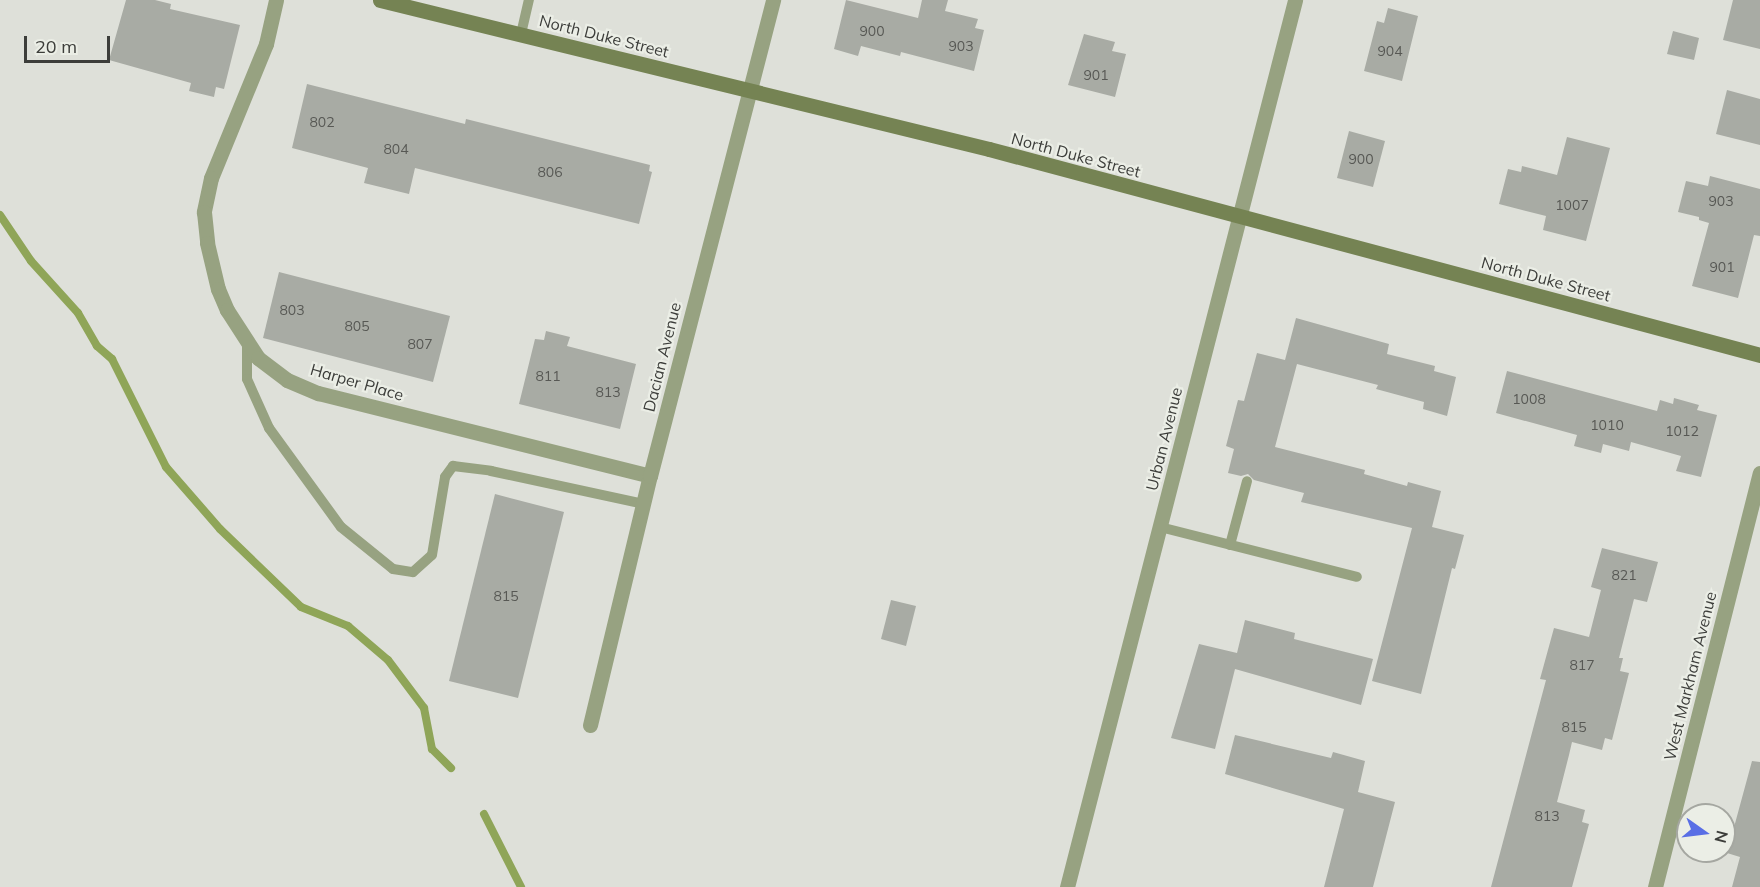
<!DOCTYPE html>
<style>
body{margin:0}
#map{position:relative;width:1760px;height:887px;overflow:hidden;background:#dee0d9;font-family:Mulish,sans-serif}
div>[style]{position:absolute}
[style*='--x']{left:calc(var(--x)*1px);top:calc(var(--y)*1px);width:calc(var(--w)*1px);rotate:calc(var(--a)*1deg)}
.stream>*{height:8px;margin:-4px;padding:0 4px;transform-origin:4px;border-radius:4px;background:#8fa558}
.building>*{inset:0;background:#a8aba4}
.service>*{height:10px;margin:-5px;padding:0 5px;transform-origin:5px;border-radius:5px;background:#97a281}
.minor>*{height:15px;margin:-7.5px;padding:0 7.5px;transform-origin:7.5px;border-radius:7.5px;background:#97a281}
.tertiary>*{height:15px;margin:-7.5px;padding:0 7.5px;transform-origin:7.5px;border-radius:7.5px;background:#97a281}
.secondary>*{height:15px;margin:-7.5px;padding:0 7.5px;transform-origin:7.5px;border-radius:7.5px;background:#758353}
span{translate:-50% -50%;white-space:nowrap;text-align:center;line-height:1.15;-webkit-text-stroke:4.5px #ebeee6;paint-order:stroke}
.number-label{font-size:14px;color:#575854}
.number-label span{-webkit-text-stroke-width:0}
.street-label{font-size:16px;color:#3c3d3a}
.north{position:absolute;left:1676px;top:803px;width:60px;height:60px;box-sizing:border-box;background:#ebeee6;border:2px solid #a5a7a1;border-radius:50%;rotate:104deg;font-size:16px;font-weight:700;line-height:24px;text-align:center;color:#3c3d3a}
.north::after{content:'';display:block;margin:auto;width:21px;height:27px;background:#596ee5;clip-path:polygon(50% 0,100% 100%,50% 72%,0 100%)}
.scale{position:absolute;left:24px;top:36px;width:86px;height:27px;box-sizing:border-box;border:3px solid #3c3d3a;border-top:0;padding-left:8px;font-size:18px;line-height:21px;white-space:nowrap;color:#3c3d3a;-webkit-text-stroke:4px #ebeee6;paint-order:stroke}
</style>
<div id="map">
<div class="stream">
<div style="--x:0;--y:215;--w:55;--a:56"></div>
<div style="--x:31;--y:261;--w:70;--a:47.9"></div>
<div style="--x:78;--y:313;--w:38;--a:60"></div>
<div style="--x:97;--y:346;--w:20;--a:41"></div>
<div style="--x:112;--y:359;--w:121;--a:63.4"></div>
<div style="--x:166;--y:467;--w:82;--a:48.9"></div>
<div style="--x:220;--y:529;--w:112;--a:43.9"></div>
<div style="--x:301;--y:607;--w:51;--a:22"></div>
<div style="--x:348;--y:626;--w:52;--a:40.4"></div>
<div style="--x:388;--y:660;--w:60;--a:53.1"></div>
<div style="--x:424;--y:708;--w:42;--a:79"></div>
<div style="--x:432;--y:749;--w:27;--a:45"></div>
<div style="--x:484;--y:814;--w:82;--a:63.1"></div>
</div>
<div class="building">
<div style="clip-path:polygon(126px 0,155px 0,171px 4px,170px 9px,240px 25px,224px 89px,216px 87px,214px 97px,189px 91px,191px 83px,109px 60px)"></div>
<div style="clip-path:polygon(846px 0,918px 18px,922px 0,948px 0,945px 11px,978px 19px,975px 28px,984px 30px,974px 71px,901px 52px,900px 56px,861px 46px,858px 56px,834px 49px)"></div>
<div style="clip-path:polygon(1733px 0,1760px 0,1760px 49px,1723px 40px)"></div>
<div style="clip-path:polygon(1388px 8px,1418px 16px,1402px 81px,1364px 71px,1377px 21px,1384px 23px)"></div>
<div style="clip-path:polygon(1673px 31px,1699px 38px,1694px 60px,1667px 54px)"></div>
<div style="clip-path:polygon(1084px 34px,1115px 42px,1112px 51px,1126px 54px,1115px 97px,1068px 85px)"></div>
<div style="clip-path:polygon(307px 84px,465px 124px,466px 119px,650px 165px,649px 171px,652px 172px,639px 224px,415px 168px,409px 194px,364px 183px,368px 168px,292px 148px)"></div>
<div style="clip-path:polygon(1727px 90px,1760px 99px,1760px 145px,1716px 134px)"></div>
<div style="clip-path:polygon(1349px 131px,1385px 141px,1373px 187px,1337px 178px)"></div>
<div style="clip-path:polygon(1567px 137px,1610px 148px,1586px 241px,1543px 230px,1546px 216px,1499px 204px,1508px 169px,1521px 172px,1522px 166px,1557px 175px)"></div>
<div style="clip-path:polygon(1710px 176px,1760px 189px,1760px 236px,1754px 235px,1738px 298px,1692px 286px,1709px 223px,1699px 220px,1699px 217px,1678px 212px,1686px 181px,1708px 186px)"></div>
<div style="clip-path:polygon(279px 272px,450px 316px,433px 382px,263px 338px)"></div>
<div style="clip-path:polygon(1296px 318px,1389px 344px,1387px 354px,1435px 366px,1434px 371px,1456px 377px,1447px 416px,1423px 409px,1424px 402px,1376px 389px,1378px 385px,1297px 364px,1275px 447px,1365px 470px,1364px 474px,1407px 486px,1408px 482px,1441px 491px,1432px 527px,1464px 535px,1455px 569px,1452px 568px,1421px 694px,1372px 681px,1412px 528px,1301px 502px,1304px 493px,1254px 480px,1248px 474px,1241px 476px,1228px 473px,1234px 449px,1226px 446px,1238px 400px,1244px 401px,1257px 353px,1285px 360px)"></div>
<div style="clip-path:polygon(546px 331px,570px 337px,567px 346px,636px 364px,620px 429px,519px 404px,535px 339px,544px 340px)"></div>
<div style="clip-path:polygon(1507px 371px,1657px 411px,1660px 400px,1673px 404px,1674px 398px,1699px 405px,1697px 410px,1717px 415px,1701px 477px,1676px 471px,1681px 456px,1631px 442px,1629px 451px,1603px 444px,1601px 453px,1574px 446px,1577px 435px,1496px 413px)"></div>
<div style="clip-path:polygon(495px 494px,564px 512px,518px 698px,449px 681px)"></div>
<div style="clip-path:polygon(1602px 548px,1658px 562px,1647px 602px,1634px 599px,1619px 658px,1623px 658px,1620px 671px,1629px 673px,1612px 740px,1605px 738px,1602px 750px,1572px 742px,1569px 755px,1557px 802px,1585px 810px,1582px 822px,1589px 824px,1572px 887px,1491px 887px,1546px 680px,1540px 679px,1554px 628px,1589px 637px,1601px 590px,1591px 587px)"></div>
<div style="clip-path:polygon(891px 600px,916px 606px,906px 646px,881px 639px)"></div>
<div style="clip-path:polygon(1245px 620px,1295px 633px,1294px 639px,1373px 659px,1361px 705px,1235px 669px,1215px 749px,1171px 738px,1199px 644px,1237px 653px)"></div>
<div style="clip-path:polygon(1235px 735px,1331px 758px,1333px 752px,1365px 761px,1358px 792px,1395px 802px,1373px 887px,1324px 887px,1344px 809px,1225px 774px)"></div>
<div style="clip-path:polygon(1752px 761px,1760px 762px,1760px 887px,1732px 887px,1740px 857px,1727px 853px)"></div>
</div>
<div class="service">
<div style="--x:521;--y:34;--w:35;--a:-77"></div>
<div style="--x:247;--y:343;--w:36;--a:90"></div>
<div style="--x:247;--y:379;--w:54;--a:65.8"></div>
<div style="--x:269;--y:428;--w:122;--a:54"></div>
<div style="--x:341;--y:527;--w:67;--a:38.9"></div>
<div style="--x:393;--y:569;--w:20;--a:9"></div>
<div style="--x:413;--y:572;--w:25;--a:-42"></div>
<div style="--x:432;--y:555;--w:79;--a:-80.5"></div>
<div style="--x:445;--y:477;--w:14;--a:-54"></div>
<div style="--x:453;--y:466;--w:38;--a:7"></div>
<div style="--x:491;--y:471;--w:156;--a:12.2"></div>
<div style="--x:1160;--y:527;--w:203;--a:14.2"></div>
<div style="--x:1230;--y:545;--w:66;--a:-75.1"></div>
</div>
<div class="minor">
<div style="--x:276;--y:0;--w:45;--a:102.8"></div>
<div style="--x:266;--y:44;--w:145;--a:112.3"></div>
<div style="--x:211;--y:178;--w:35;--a:102"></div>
<div style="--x:204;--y:212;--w:31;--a:84"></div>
<div style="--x:207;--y:243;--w:47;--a:76.6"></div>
<div style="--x:218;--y:289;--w:23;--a:67"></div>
<div style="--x:227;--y:310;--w:57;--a:57.1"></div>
<div style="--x:258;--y:358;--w:36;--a:37"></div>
<div style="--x:287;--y:380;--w:34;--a:23"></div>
<div style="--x:318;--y:393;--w:342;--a:14"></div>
<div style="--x:590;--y:725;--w:256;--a:-76.5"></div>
<div style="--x:650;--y:476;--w:492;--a:-75.5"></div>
<div style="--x:1067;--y:887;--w:916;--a:-75.58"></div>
</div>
<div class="tertiary">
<div style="--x:1655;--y:887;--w:427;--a:-75.8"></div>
</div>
<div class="secondary">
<div style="--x:380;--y:0;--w:627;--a:13.75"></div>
<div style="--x:989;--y:149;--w:798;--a:14.96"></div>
</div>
<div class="number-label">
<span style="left:872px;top:31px">900</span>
<span style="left:961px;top:46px">903</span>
<span style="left:1390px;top:51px">904</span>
<span style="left:1096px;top:75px">901</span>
<span style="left:322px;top:122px">802</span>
<span style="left:396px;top:149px">804</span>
<span style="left:1361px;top:159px">900</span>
<span style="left:550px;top:172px">806</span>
<span style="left:1721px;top:201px">903</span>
<span style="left:1572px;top:205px">1007</span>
<span style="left:1722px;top:267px">901</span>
<span style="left:292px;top:310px">803</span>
<span style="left:357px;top:326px">805</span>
<span style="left:420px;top:344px">807</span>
<span style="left:548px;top:376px">811</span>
<span style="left:608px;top:392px">813</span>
<span style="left:1529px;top:399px">1008</span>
<span style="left:1607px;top:425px">1010</span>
<span style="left:1682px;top:431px">1012</span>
<span style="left:1624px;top:575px">821</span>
<span style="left:506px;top:596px">815</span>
<span style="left:1582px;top:665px">817</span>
<span style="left:1574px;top:727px">815</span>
<span style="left:1547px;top:816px">813</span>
</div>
<div class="street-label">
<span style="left:604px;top:36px;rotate:14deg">North Duke Street</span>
<span style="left:1076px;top:155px;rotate:15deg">North Duke Street</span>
<span style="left:1546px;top:279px;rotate:15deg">North Duke Street</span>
<span style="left:662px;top:357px;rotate:-76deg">Dacian Avenue</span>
<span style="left:357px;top:382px;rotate:16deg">Harper Place</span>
<span style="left:1164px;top:439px;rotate:-76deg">Urban Avenue</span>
<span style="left:1690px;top:676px;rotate:-76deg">West Markham Avenue</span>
</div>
<div class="north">N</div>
<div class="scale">20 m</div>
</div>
